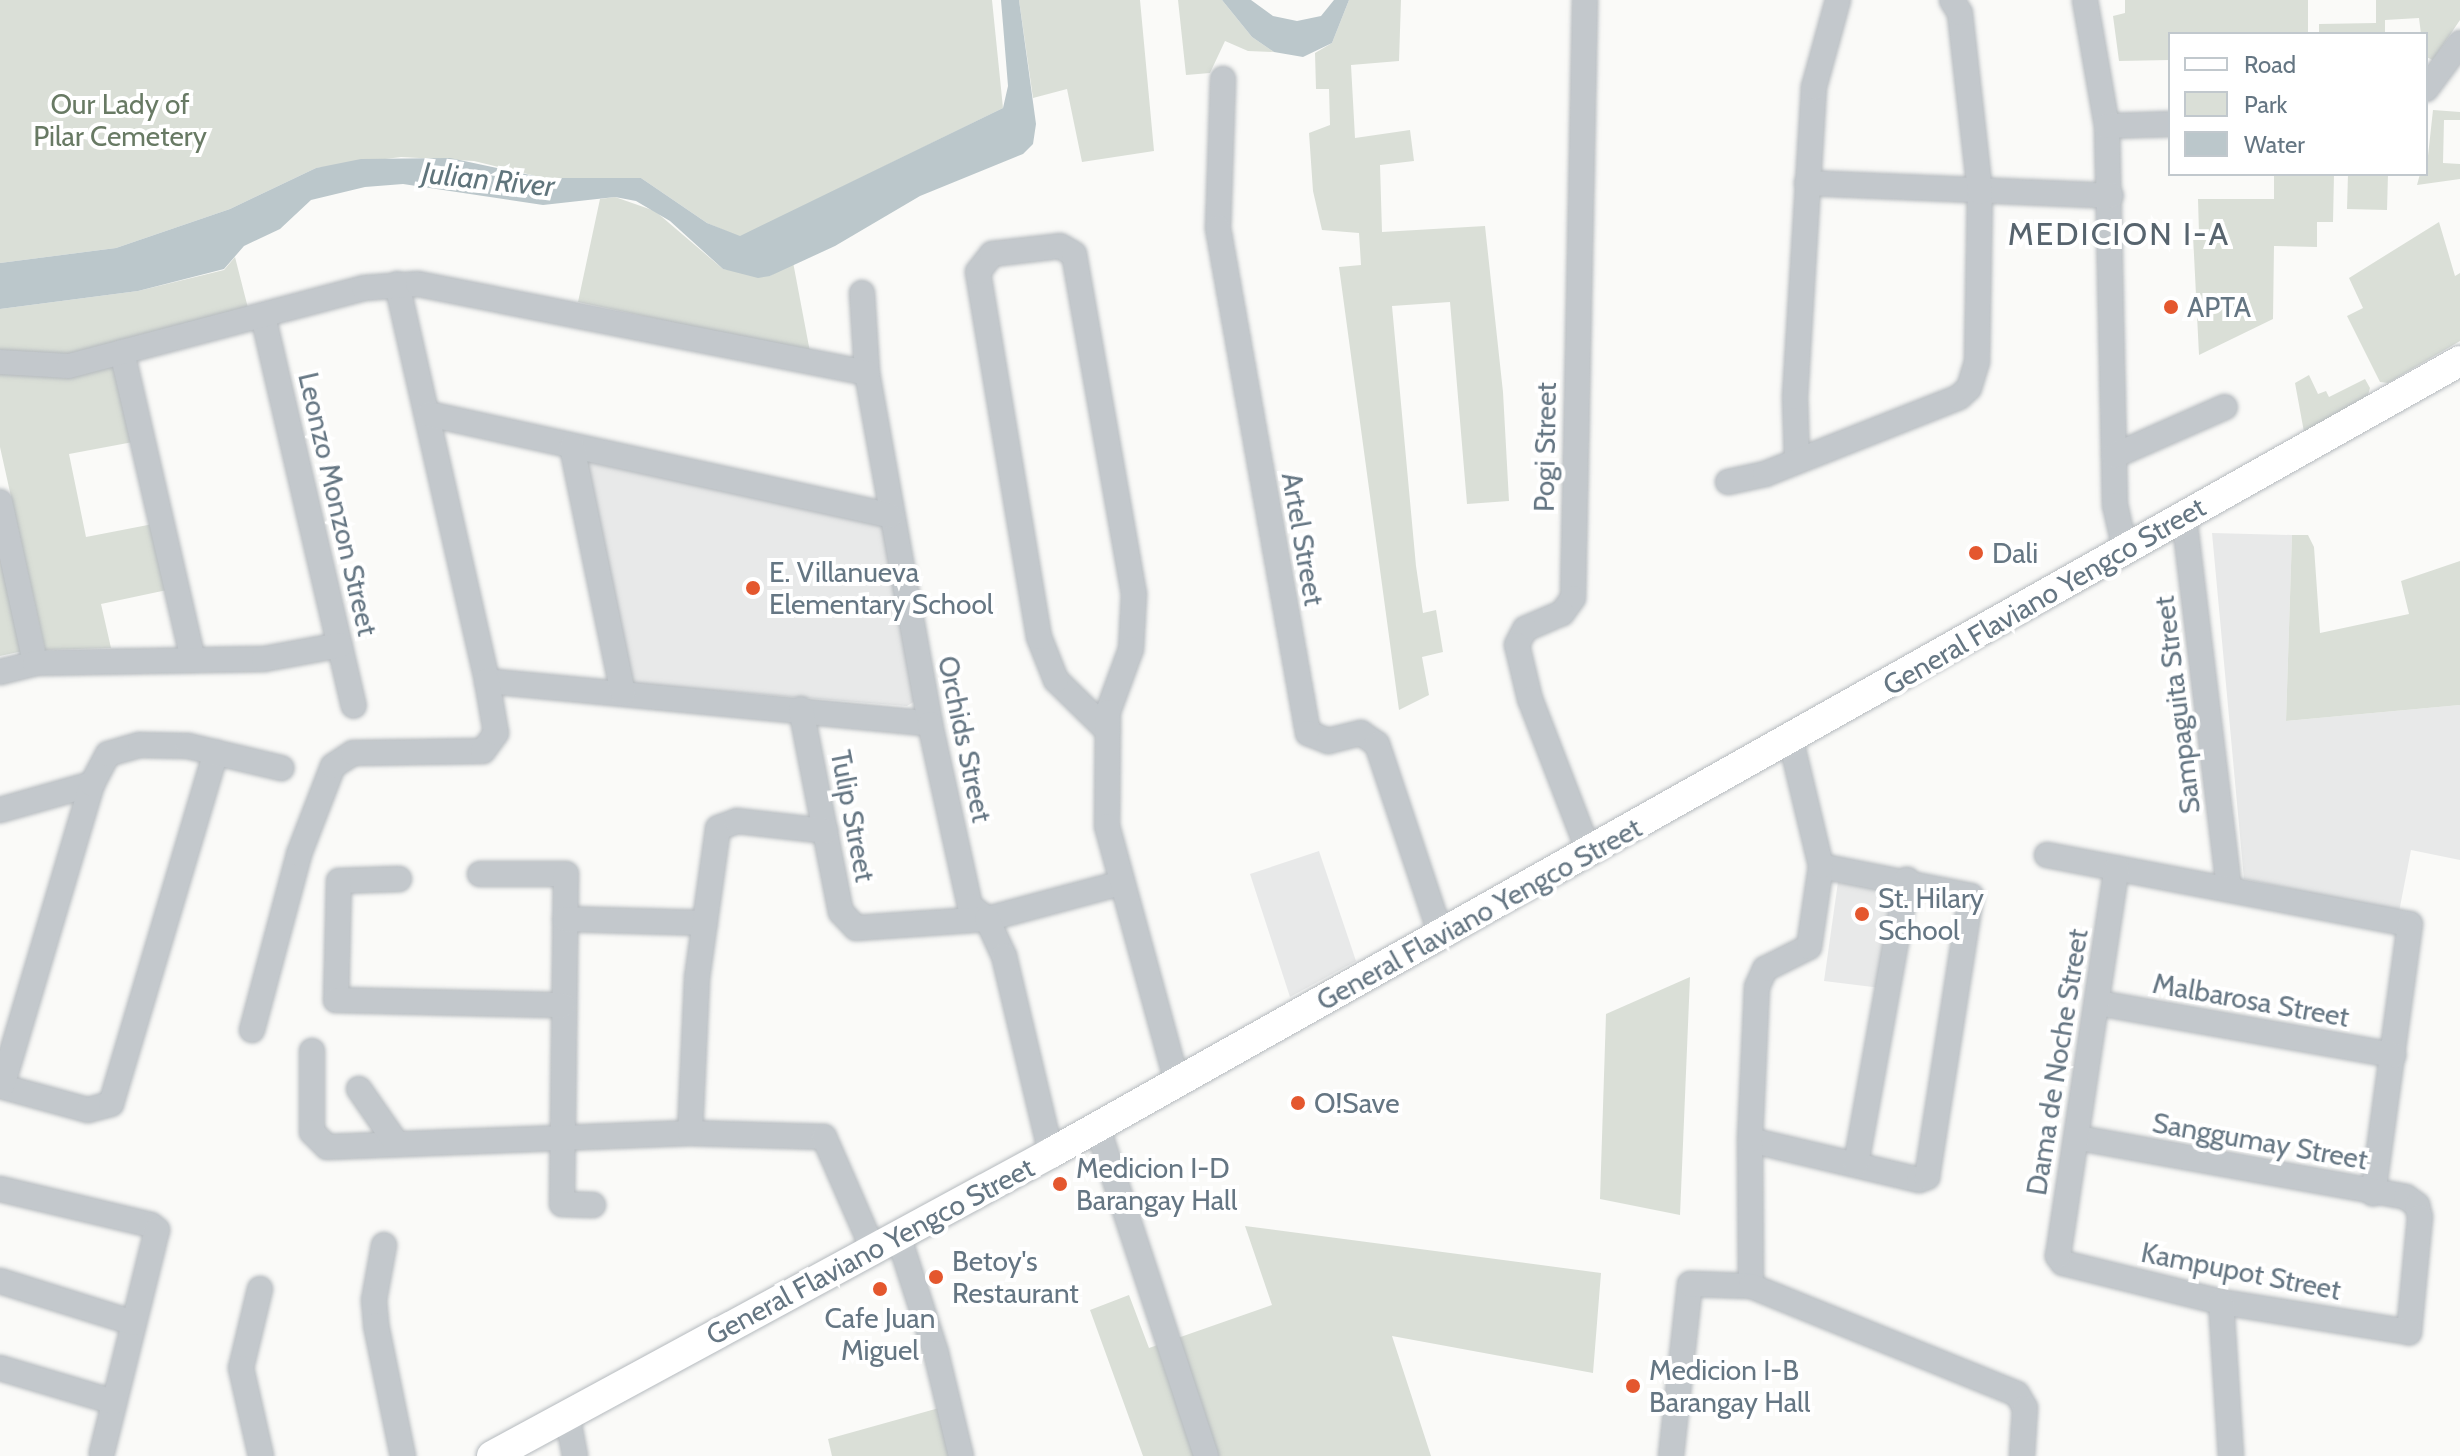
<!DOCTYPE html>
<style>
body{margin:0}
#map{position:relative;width:2460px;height:1456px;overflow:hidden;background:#fafaf8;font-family:Cabin,sans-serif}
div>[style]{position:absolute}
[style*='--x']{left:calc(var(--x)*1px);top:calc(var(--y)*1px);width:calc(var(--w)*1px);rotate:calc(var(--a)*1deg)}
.built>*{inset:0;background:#e8e9e9}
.green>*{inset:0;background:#dadfd7}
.water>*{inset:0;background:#bbc7cb}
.roads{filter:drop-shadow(0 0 2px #b5babe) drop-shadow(0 0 2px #b5babe)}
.minor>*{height:24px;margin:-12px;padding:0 12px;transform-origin:12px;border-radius:12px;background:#c3c8cc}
.major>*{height:30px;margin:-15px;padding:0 15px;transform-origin:15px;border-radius:15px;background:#fff}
.dots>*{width:22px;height:22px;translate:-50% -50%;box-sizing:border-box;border:4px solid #fff;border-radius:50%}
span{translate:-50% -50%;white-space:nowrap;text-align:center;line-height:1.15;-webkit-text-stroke:8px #fff;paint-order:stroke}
.park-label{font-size:28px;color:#687a64}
.poi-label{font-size:28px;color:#657683}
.left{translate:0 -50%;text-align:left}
.street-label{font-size:28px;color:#657683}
.water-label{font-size:30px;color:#60757c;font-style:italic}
.quarter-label{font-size:32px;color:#57646e;letter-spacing:2px}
.legend{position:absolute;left:2168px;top:32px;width:260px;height:144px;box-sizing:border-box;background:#fff;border:2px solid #c1c8cd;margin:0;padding:10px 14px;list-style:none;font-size:24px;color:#657683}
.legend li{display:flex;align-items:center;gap:16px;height:40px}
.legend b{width:40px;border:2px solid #c1c8cd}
</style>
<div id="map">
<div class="built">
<div style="clip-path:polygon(588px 460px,882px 519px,915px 701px,907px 706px,632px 684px,584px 466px)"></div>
<div style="clip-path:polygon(2212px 533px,2292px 535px,2286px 721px,2460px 705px,2460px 860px,2411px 850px,2399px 912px,2244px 879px)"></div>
<div style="clip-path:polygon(1319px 851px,1356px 961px,1290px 997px,1250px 874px)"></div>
<div style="clip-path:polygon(1838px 882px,1894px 890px,1881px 988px,1824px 981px)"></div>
</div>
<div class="green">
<div style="clip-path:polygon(0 0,992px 0,1003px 108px,740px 237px,707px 223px,641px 178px,544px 178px,474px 161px,401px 157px,316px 168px,230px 209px,116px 248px,0 263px)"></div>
<div style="clip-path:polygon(1019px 0,1140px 0,1154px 151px,1082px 162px,1067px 89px,1033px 98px)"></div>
<div style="clip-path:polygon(1178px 0,1222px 0,1252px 37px,1274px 52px,1248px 51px,1225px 41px,1210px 73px,1186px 75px)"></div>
<div style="clip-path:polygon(1349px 0,1401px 0,1399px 61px,1351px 65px,1355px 138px,1410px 130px,1414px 161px,1380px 165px,1382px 232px,1485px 226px,1503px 392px,1509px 501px,1467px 504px,1450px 302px,1392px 306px,1416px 566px,1423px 613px,1436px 610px,1443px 652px,1422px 657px,1429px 695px,1399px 710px,1339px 267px,1361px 265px,1359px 233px,1322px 230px,1313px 191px,1309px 133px,1330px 125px,1329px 89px,1316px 89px,1315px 53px,1332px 43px)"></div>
<div style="clip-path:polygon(2125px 0,2308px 0,2308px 34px,2170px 34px,2170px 60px,2119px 61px,2113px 16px,2125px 13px)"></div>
<div style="clip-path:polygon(2376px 0,2460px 0,2460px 20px,2433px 60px,2426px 57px,2426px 34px,2421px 34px,2419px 18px,2385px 20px,2385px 34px,2319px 34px,2319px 24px,2376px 23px)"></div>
<div style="clip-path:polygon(2433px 110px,2460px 112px,2460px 120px,2444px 120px,2443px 163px,2460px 164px,2460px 179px,2417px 185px,2420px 174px,2426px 174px)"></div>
<div style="clip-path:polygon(2274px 174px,2334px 174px,2333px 222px,2317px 222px,2317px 247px,2274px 246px,2273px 319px,2199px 355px,2193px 235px,2199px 234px,2198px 199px,2274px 199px)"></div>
<div style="clip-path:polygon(2348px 174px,2388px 174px,2387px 210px,2347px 209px)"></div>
<div style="clip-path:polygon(615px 197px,655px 211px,723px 269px,770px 276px,793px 262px,810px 352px,578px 302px,600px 199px)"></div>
<div style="clip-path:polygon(2439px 222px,2455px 276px,2460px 273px,2460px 341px,2388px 383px,2380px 382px,2347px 316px,2363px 308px,2349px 278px)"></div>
<div style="clip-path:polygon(235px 257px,249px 312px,72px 356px,0 351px,0 309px,138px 291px,224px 270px)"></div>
<div style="clip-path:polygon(114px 366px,133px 442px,69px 454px,86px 537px,153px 524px,167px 590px,101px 604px,111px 648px,45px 650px,0 447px,0 371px,67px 378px)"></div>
<div style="clip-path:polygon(2309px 375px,2318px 394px,2326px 391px,2329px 397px,2365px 379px,2370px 388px,2368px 395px,2304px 432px,2295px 383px)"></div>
<div style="clip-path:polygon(2292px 535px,2308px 535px,2314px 547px,2320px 633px,2409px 614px,2401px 581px,2460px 561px,2460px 705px,2286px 721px)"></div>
<div style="clip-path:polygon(0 543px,23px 651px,0 656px)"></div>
<div style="clip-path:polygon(1690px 977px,1680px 1215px,1600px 1199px,1606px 1014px)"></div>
<div style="clip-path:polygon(1245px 1226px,1601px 1273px,1593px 1373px,1392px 1336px,1431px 1456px,1143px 1456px,1090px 1310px,1129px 1295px,1149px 1348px,1272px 1305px)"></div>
<div style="clip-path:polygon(939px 1408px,950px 1456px,832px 1456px,828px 1439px)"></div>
</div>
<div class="water">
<div style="clip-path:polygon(1001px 0,1019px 0,1036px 124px,1033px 144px,1023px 154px,920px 196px,835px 246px,770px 276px,758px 278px,723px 269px,670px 221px,636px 201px,615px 197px,543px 205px,403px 184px,365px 187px,311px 200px,280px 229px,244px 246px,224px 269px,138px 291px,0 309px,0 263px,116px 248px,230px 209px,316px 168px,361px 159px,450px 158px,544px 178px,641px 178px,707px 223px,740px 236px,1003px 108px,1008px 86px)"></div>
<div style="clip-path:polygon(1222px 0,1251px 0,1273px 16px,1297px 21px,1321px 16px,1334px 0,1349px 0,1332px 43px,1303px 57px,1274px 52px,1252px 37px)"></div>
</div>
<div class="roads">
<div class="minor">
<div style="--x:1585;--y:0;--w:598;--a:91.15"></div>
<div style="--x:1573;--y:598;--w:19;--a:126"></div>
<div style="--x:1562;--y:613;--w:40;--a:156.6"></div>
<div style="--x:1525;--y:629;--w:18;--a:117"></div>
<div style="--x:1517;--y:645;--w:56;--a:76.5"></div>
<div style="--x:1530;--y:699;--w:164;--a:68.9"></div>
<div style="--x:2085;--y:0;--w:128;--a:80.1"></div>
<div style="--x:2107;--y:126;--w:379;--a:88.8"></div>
<div style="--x:2115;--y:505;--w:45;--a:77.2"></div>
<div style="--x:1223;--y:79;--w:149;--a:91.9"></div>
<div style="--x:1218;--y:228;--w:513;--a:79.89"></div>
<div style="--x:1308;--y:733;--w:22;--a:22"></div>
<div style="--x:1328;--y:741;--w:34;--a:-14"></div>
<div style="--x:1361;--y:733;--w:19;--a:35"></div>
<div style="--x:1377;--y:744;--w:201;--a:71.5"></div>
<div style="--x:2426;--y:89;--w:57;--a:-53.5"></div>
<div style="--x:2107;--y:126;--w:63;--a:-1.8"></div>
<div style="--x:1807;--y:183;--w:304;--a:2.4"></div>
<div style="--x:397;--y:284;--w:407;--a:77.2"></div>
<div style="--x:487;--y:681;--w:445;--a:5.5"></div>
<div style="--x:862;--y:293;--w:80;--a:86.4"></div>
<div style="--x:867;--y:373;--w:357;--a:79.8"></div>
<div style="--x:930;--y:724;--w:186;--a:77.6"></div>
<div style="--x:970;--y:906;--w:21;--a:37"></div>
<div style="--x:263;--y:316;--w:400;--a:76.9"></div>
<div style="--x:122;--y:352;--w:316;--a:77"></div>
<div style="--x:0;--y:362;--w:69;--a:3.3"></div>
<div style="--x:69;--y:366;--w:305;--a:-14.8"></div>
<div style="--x:364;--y:288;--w:54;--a:-4.2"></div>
<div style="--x:418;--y:284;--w:458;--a:11.2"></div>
<div style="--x:429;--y:414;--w:472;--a:12.4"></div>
<div style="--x:572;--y:447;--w:251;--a:78.3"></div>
<div style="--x:2114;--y:456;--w:121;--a:-23.8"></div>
<div style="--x:1797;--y:461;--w:64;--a:-91.8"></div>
<div style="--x:1795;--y:397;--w:311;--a:-86.5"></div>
<div style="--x:1814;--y:87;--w:90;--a:-74.6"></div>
<div style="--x:1728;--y:482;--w:38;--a:-12"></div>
<div style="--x:1765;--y:474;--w:209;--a:-21.6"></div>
<div style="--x:1959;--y:397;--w:13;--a:-42"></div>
<div style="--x:1969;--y:388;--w:28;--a:-73"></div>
<div style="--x:1977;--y:361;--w:169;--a:-89"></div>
<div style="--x:1980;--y:192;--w:180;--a:-96.4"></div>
<div style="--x:1960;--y:13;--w:15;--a:-122"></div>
<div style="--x:0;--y:502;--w:165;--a:77.7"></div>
<div style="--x:2184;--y:516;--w:375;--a:83.1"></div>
<div style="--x:0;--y:672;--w:36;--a:-14"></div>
<div style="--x:35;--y:663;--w:229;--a:-1"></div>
<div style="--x:264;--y:659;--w:77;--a:-10.4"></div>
<div style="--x:801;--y:709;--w:207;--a:78.9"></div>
<div style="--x:841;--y:912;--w:22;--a:47"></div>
<div style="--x:856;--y:928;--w:131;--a:-3.9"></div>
<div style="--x:987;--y:919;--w:139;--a:-15"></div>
<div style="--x:1108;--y:731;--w:73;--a:-135.6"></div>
<div style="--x:1056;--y:680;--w:46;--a:-111.6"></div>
<div style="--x:1039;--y:637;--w:370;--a:-99.5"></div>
<div style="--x:978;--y:272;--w:23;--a:-52"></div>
<div style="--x:992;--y:254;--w:68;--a:-6.7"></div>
<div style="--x:1060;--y:246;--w:16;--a:30"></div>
<div style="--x:1074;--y:254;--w:345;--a:80"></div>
<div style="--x:1134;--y:594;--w:55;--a:93.1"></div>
<div style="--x:1131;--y:649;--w:67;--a:110.1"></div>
<div style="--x:1108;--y:712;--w:114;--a:90.5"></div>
<div style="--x:1107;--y:826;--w:265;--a:74.7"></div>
<div style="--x:0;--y:810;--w:96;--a:-15.8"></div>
<div style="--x:2047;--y:855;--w:369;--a:10.8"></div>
<div style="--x:2410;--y:924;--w:272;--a:97.8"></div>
<div style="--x:480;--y:874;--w:86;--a:0"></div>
<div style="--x:566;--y:874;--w:330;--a:90.7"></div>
<div style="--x:562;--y:1204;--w:31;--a:2"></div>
<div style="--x:399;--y:879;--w:60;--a:178.1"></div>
<div style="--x:339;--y:881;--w:119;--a:91.4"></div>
<div style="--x:336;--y:1000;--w:227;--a:1.3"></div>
<div style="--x:565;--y:919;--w:140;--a:1.6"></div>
<div style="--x:987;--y:919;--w:41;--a:65.3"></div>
<div style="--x:1004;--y:956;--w:203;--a:76.6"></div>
<div style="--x:2098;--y:1003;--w:300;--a:10"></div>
<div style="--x:252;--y:1030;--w:182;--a:-75"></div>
<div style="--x:299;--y:854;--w:94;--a:-68.9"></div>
<div style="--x:333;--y:766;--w:24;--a:-33"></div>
<div style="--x:353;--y:753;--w:130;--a:-0.9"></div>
<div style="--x:483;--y:751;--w:22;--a:-54"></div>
<div style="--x:496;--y:733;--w:53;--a:-99.8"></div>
<div style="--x:312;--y:1051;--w:81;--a:90"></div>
<div style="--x:312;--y:1132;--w:21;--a:45"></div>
<div style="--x:327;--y:1147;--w:363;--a:-2.2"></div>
<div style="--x:690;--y:1133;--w:134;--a:1.7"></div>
<div style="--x:824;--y:1137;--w:122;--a:66.4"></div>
<div style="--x:0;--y:1086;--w:91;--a:15.3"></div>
<div style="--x:88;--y:1110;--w:24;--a:-15"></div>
<div style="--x:111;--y:1104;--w:367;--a:-73.4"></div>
<div style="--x:2;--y:1086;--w:315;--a:-73.4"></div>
<div style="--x:92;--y:784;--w:34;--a:-62"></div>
<div style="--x:108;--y:754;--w:33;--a:-16"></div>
<div style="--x:140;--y:745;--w:48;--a:1.2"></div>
<div style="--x:188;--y:746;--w:96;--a:13.3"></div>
<div style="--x:359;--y:1089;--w:67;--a:55.4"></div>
<div style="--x:1097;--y:1126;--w:348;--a:71.7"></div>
<div style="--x:690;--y:1133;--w:155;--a:-87.4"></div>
<div style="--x:697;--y:978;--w:151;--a:-82"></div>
<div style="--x:718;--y:828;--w:20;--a:-20"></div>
<div style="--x:737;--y:821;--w:89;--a:6.5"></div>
<div style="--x:2079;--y:1138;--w:332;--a:10.2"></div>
<div style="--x:2406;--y:1197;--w:14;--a:36"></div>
<div style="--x:2417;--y:1205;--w:12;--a:76"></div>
<div style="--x:2420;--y:1217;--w:116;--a:95.5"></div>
<div style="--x:2409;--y:1332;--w:190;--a:-170.9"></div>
<div style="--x:2221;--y:1302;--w:163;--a:-166.1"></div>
<div style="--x:2063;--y:1263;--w:9;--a:-126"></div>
<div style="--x:2058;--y:1256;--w:392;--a:-81.4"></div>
<div style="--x:1750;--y:1140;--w:174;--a:13.3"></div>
<div style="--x:1919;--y:1180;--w:9;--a:-21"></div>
<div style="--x:1927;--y:1177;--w:284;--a:-81.1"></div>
<div style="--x:1971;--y:896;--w:153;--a:-168.7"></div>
<div style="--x:1856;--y:1164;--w:289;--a:-79.8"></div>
<div style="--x:0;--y:1189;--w:155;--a:13.4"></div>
<div style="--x:151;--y:1225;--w:8;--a:40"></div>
<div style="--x:157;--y:1230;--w:230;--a:103.9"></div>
<div style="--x:898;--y:1235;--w:124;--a:72.1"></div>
<div style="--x:936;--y:1353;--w:106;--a:76.4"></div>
<div style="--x:384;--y:1245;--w:56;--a:100.3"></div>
<div style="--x:374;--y:1300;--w:25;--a:85"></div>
<div style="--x:376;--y:1325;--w:134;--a:78.4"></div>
<div style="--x:0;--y:1281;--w:140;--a:17.4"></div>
<div style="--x:1751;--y:1286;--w:146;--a:-90.4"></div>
<div style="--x:1750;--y:1140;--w:153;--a:-87.4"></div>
<div style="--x:1757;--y:987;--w:20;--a:-66"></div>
<div style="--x:1765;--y:969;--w:49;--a:-26.6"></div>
<div style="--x:1809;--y:947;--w:82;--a:-81.6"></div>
<div style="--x:1821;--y:866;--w:129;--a:-103.5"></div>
<div style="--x:260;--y:1289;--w:81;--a:103.5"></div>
<div style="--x:241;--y:1368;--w:90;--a:77.2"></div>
<div style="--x:2221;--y:1302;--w:154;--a:86.3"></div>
<div style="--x:0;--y:1368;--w:119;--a:16.6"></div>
<div style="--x:567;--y:1414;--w:43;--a:79.2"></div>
<div style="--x:1671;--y:1456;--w:173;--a:-83.7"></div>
<div style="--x:1690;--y:1284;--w:61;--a:1.9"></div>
<div style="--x:1751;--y:1286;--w:287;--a:22.1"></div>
<div style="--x:2017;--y:1394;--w:16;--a:60"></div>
<div style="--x:2025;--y:1408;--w:48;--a:93.6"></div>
</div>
<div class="major">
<div style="--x:492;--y:1456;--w:636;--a:-28.46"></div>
<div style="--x:1051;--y:1153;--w:1616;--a:-29.34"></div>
</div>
</div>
<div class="dots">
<div style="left:2171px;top:307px;background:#e4572e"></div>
<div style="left:1976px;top:553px;background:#e4572e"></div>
<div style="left:753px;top:588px;background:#e4572e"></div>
<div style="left:1862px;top:914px;background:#e4572e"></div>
<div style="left:1298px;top:1103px;background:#e4572e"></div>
<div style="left:1060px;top:1184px;background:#e4572e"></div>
<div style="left:936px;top:1277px;background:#e4572e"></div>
<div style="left:880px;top:1289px;background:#e4572e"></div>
<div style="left:1633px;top:1386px;background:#e4572e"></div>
</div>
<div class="park-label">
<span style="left:120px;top:120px">Our Lady of<br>Pilar Cemetery</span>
</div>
<div class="poi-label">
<span class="left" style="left:2187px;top:307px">APTA</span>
<span class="left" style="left:1992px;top:553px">Dali</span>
<span class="left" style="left:769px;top:588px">E. Villanueva<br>Elementary School</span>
<span class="left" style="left:1878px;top:914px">St. Hilary<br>School</span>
<span class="left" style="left:1314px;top:1103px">O!Save</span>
<span class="left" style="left:1076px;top:1184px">Medicion I-D<br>Barangay Hall</span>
<span class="left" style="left:952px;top:1277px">Betoy's<br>Restaurant</span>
<span style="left:880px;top:1334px">Cafe Juan<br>Miguel</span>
<span class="left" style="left:1649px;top:1386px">Medicion I-B<br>Barangay Hall</span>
</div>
<div class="street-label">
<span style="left:1545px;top:447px;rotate:-89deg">Pogi Street</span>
<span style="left:338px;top:504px;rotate:77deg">Leonzo Monzon Street</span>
<span style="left:1303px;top:539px;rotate:80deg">Artel Street</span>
<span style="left:2044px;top:596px;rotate:-30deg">General Flaviano Yengco Street</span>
<span style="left:2177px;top:705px;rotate:-97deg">Sampaguita Street</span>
<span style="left:965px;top:739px;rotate:78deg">Orchids Street</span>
<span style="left:853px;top:816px;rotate:79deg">Tulip Street</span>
<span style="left:1479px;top:914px;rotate:-29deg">General Flaviano Yengco Street</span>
<span style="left:2251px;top:1000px;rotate:10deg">Malbarosa Street</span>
<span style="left:2057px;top:1062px;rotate:-81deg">Dama de Noche Street</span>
<span style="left:2260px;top:1141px;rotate:10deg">Sanggumay Street</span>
<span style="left:870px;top:1251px;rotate:-28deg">General Flaviano Yengco Street</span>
<span style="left:2241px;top:1271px;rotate:11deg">Kampupot Street</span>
</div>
<div class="water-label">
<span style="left:488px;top:180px;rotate:6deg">Julian River</span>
</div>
<div class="quarter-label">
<span style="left:2119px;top:234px">MEDICION I-A</span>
</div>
<ul class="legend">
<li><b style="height:10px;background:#fff"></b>Road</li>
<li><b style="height:22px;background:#dadfd7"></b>Park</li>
<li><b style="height:22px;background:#bbc7cb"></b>Water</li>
</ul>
</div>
